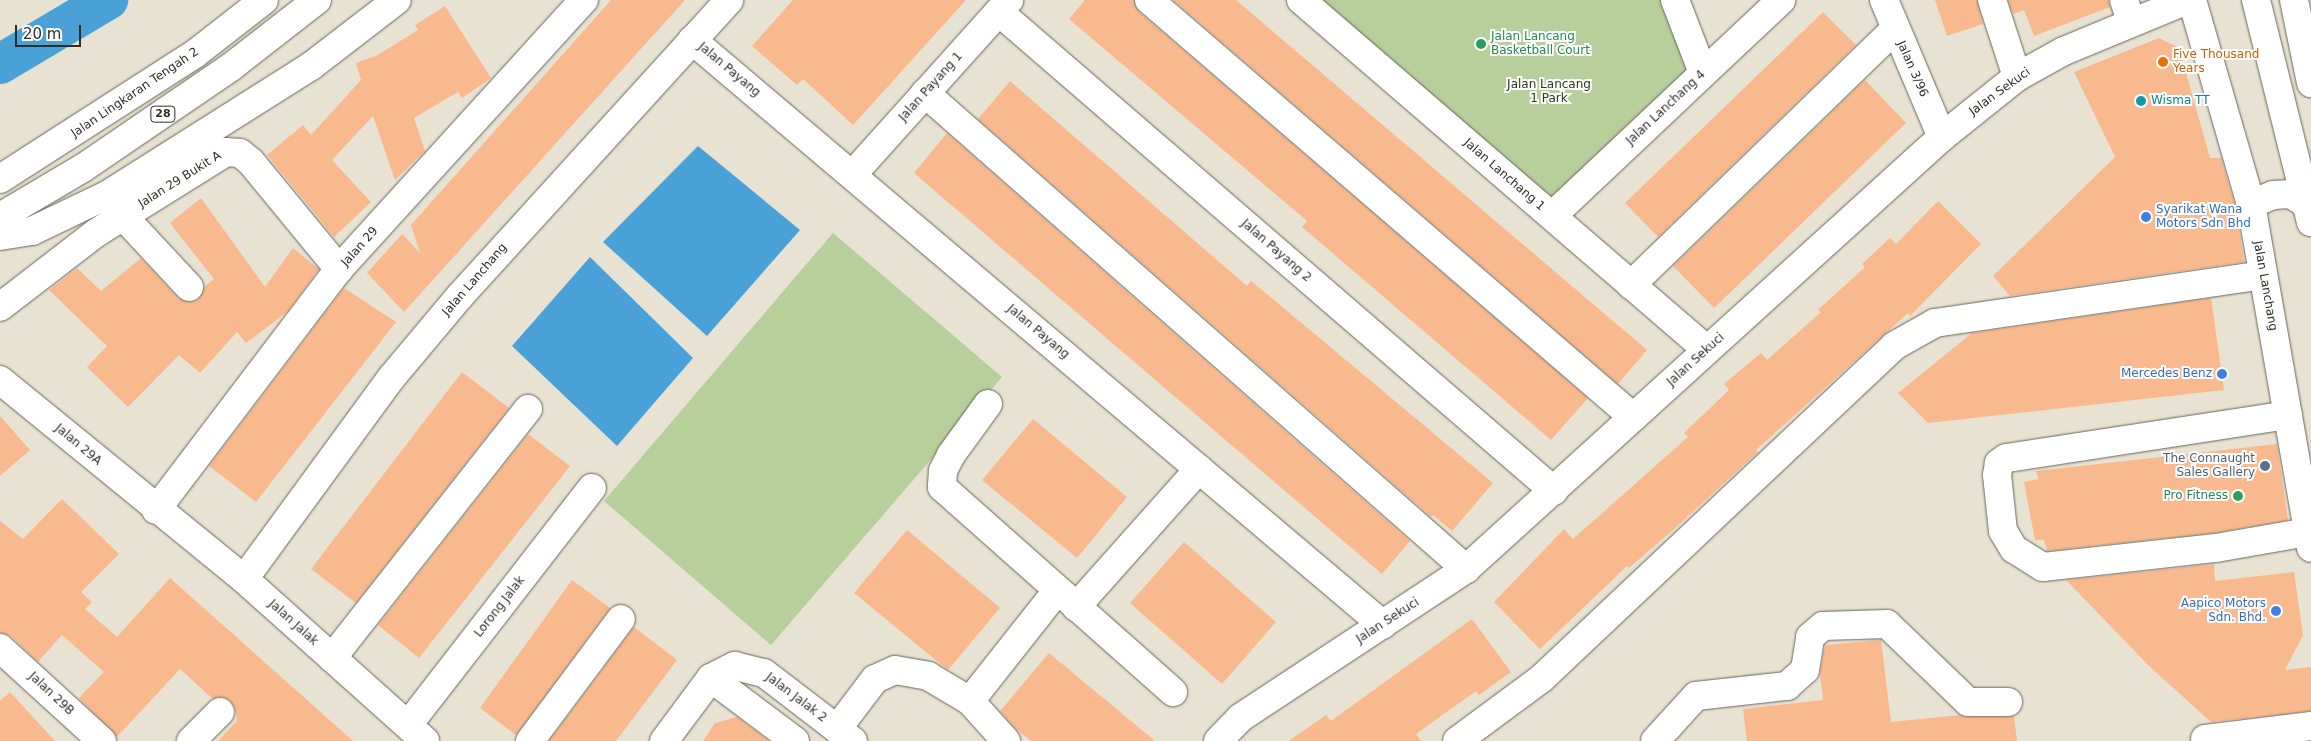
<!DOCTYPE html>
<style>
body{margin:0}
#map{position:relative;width:2311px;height:741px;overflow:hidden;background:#e7e2d2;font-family:"DejaVu Sans",sans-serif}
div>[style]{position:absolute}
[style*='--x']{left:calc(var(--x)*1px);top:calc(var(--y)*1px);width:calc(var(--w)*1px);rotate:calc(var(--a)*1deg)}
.green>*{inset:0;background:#b7cf9a}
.water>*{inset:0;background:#4aa1d7}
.river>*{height:40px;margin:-20px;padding:0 20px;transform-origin:20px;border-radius:20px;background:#4aa1d7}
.building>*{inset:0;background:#f8b98f}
.roads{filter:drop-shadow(0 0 1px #696557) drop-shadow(0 0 1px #696557)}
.minor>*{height:28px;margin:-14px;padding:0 14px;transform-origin:14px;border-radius:14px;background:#fff}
.highway>*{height:28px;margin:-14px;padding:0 14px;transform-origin:14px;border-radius:14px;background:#fff}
.dots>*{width:14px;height:14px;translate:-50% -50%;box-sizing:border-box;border:2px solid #fff;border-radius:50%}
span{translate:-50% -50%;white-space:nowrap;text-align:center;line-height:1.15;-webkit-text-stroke:4px #fff;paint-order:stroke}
.shield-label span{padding:1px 4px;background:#fff;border:1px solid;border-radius:4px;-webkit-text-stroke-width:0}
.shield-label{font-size:11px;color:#2f2d27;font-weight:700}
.leisure-label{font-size:12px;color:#27864d}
.left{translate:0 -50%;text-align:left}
.right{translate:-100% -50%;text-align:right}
.food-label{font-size:12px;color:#c56008}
.street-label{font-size:12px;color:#2f2d27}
.park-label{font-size:12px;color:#2a3816}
.culture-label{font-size:12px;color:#0d838f}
.shop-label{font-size:12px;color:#366cbe}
.service-label{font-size:12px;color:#4e5e75}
.scale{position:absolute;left:15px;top:25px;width:66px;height:22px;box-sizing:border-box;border:2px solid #2f2d27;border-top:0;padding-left:6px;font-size:15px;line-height:18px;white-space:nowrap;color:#2f2d27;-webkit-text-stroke:4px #fff;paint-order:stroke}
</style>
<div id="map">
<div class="green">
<div style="clip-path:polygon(1301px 0,1675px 0,1703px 73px,1552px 216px)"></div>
<div style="clip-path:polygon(833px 233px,1002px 377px,771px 645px,604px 501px)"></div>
</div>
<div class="water">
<div style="clip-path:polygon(698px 146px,800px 230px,707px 336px,603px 242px)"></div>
<div style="clip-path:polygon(590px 257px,693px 358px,617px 446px,512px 346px)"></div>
</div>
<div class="river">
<div style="--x:0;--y:64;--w:126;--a:-30.7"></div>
</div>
<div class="building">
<div style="clip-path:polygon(611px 0,685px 0,404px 312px,367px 273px,402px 234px,420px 253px,411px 225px)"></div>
<div style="clip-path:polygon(793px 0,966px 0,853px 125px,803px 79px,797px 85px,752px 46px)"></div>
<div style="clip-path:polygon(1085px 0,1134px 0,1139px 12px,1588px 398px,1551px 440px,1302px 227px,1307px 221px,1069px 19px)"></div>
<div style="clip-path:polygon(1173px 0,1236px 0,1647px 350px,1618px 384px)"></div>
<div style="clip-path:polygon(1935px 0,1977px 0,1983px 24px,1947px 36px)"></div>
<div style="clip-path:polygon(2008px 0,2109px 0,2110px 7px,2034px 36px,2024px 10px,2013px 14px)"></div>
<div style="clip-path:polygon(445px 6px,491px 78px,462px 98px,458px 92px,414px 118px,425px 151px,395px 180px,373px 116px,332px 160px,371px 202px,334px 237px,267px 155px,303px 125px,311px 135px,361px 80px,356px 63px,376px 56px,418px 30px,415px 25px)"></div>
<div style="clip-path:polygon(1823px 12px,1856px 45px,1658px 237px,1625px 203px)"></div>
<div style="clip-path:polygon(2159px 38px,2179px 48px,2210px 158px,2221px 158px,2236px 208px,2244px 262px,2010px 296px,1993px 276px,2115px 157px,2074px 72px)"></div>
<div style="clip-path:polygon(1865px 80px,1906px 123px,1714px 308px,1673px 266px)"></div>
<div style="clip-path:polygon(1010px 81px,1247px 286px,1251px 281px,1493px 483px,1452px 531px,1433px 515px,1431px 517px,978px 119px)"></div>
<div style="clip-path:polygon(947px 133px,1410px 541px,1382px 574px,914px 173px)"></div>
<div style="clip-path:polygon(201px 198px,265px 287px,293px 248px,319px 269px,287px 312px,246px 343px,237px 332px,200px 373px,179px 355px,128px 407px,87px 367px,107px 346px,49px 290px,77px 268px,101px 291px,141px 258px,178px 298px,192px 302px,199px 299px,204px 287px,214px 279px,170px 223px)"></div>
<div style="clip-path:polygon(1938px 201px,1981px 244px,1910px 316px,1908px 313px,1756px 450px,1758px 452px,1674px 529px,1629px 568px,1627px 566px,1540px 649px,1494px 602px,1564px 529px,1573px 539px,1688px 437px,1684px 433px,1729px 390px,1724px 384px,1761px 353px,1767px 360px,1821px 312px,1818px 310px,1865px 267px,1862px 264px,1890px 238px,1896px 244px)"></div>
<div style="clip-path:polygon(344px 288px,396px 322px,256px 502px,209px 466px)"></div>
<div style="clip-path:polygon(2211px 298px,2224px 390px,1928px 423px,1898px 393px,1972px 333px)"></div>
<div style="clip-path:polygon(462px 372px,509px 408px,356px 603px,311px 569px)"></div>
<div style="clip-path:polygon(0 416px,30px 450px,0 476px)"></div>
<div style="clip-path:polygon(1033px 419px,1127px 497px,1077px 558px,982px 480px)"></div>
<div style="clip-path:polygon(528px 434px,570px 466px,419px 658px,378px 625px)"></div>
<div style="clip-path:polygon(2277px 444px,2288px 520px,2214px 533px,2047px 551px,2044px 540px,2035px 540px,2024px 482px,2039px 479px,2036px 471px)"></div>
<div style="clip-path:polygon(62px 499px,119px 554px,81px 592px,92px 602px,85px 609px,117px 637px,170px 578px,353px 741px,218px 741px,237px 721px,235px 708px,224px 697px,213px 699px,180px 669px,117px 737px,79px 698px,104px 672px,62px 635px,38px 662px,11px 636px,0 633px,0 521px,23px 539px)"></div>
<div style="clip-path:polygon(907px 530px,1000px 608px,948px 670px,854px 593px)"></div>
<div style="clip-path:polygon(1184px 542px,1276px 622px,1222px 684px,1130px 603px)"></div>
<div style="clip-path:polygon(2214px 564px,2215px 581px,2294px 572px,2303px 635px,2285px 670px,2311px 667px,2311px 711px,2211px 722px,2150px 667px,2066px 580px)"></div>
<div style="clip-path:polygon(572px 580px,610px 608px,516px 735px,480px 708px)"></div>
<div style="clip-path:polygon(1472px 619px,1511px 672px,1479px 695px,1476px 691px,1416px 734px,1421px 741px,1289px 741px,1326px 715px,1331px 721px)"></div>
<div style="clip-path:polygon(634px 627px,677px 660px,616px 741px,549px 741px)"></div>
<div style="clip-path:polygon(1881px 640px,1891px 722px,1961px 715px,2014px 716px,2017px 741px,1747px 741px,1743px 709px,1823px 700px,1820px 673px,1825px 645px)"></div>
<div style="clip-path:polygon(1049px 653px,1155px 741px,1031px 741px,1015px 728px,1000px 711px)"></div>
<div style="clip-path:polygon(10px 692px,55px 741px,0 741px,0 701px)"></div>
<div style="clip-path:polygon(737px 717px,769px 741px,703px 741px,715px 723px)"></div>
</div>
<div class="roads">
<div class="minor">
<div style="--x:1149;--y:0;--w:639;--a:40.75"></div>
<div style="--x:1301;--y:0;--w:536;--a:40.76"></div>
<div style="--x:1675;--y:0;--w:78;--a:69"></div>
<div style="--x:1884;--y:0;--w:149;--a:67.1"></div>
<div style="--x:1992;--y:0;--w:81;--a:72"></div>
<div style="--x:2124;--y:0;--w:23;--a:72"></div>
<div style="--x:2192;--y:0;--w:212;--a:73.9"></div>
<div style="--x:2251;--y:204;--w:349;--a:80.1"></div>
<div style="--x:999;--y:12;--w:733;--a:40.8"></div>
<div style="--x:692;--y:40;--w:905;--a:40.25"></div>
<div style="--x:925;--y:93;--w:721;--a:41.34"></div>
<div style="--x:853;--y:174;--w:234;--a:-48.1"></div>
<div style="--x:2251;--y:204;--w:24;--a:-22"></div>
<div style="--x:2273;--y:195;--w:18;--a:-3"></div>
<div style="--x:2291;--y:194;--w:17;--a:33"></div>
<div style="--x:123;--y:216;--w:97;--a:47.1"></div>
<div style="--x:1552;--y:216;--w:315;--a:-43.3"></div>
<div style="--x:1631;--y:285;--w:366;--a:-44.1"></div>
<div style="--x:0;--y:307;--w:121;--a:-37.6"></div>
<div style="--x:96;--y:233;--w:153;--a:-31.9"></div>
<div style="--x:226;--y:152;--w:14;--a:4"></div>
<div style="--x:240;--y:153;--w:14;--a:39"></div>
<div style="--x:251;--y:162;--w:139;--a:50.6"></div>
<div style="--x:0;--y:380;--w:315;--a:39.2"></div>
<div style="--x:244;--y:579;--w:243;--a:41.8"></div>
<div style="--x:988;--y:404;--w:63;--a:126"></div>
<div style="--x:951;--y:455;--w:18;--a:117"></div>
<div style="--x:943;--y:471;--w:16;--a:94"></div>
<div style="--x:942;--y:487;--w:309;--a:41.6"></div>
<div style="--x:2288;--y:415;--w:285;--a:171.3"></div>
<div style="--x:2006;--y:458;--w:9;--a:144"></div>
<div style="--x:1999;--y:463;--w:12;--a:99"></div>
<div style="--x:1997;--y:475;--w:56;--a:83.9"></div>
<div style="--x:2003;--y:531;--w:21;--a:59"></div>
<div style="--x:2014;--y:549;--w:34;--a:32"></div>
<div style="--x:2043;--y:567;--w:174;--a:-6.3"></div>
<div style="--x:2216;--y:548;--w:93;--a:-9.9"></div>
<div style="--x:156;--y:510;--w:303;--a:-52.8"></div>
<div style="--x:339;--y:269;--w:364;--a:-47.7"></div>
<div style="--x:244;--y:579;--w:250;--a:-53.8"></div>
<div style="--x:392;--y:377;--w:106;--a:-50"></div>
<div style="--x:460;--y:296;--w:400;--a:-47.7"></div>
<div style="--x:1076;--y:607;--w:185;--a:-48.3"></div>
<div style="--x:0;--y:648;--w:138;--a:42.4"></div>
<div style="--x:332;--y:658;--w:317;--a:-51.8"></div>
<div style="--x:711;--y:678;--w:105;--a:36.9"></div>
<div style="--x:970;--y:701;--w:140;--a:-51.7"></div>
<div style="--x:408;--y:725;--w:300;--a:-52.2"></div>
<div style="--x:837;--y:729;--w:63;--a:-52.8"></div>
<div style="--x:875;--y:679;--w:22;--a:-24"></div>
<div style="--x:895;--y:670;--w:34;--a:10"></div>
<div style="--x:928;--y:676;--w:49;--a:30.8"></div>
<div style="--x:970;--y:701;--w:54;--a:48"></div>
<div style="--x:2205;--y:739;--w:107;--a:-7"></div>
<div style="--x:191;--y:741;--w:41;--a:-45"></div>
<div style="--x:530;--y:741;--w:152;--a:-53.3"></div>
<div style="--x:664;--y:741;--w:79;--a:-53.3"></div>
<div style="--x:711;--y:678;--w:27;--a:-27"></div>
<div style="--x:735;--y:666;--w:30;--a:14"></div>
<div style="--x:764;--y:673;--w:112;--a:37.4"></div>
<div style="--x:1218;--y:741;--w:32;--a:-46"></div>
<div style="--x:1240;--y:718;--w:271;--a:-33.4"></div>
<div style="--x:1466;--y:569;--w:643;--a:-42.23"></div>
<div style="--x:1942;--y:137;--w:96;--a:-38.7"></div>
<div style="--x:2017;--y:77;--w:54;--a:-29"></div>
<div style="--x:2064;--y:51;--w:133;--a:-22.5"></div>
<div style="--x:1457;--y:741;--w:106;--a:-36.5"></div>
<div style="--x:1542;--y:678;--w:484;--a:-43.3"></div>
<div style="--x:1894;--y:346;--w:47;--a:-29.3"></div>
<div style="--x:1935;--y:323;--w:331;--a:-8.3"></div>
<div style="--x:1655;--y:741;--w:61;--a:-47.7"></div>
<div style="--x:1696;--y:696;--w:92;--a:-6.3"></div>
<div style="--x:1787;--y:686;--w:24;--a:-42"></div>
<div style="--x:1805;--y:670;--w:33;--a:-81"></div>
<div style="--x:1810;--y:637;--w:17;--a:-40"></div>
<div style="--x:1823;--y:626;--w:64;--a:-1.8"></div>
<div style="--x:1887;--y:624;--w:112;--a:43.9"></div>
<div style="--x:1968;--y:702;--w:40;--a:0"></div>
</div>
<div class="highway">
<div style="--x:2256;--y:0;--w:229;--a:76.1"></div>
<div style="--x:2294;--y:0;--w:85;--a:78.4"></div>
<div style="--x:0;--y:179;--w:233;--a:-32.7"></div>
<div style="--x:196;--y:53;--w:86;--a:-37.9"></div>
<div style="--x:0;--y:217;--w:96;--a:-30.6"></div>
<div style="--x:83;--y:168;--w:179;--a:-34.3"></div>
<div style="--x:231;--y:67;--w:109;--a:-37.9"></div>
<div style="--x:0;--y:236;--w:32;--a:-9"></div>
<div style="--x:32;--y:231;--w:83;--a:-25.6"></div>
<div style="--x:107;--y:195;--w:241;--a:-32.3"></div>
<div style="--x:311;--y:66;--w:108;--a:-37.5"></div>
</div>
</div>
<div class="dots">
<div style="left:1481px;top:44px;background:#2e9e5b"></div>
<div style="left:2163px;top:62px;background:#e8710a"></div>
<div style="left:2141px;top:101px;background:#0f9aa8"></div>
<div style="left:2146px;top:217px;background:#3f7fe0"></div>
<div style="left:2222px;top:374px;background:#3f7fe0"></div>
<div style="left:2265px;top:466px;background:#5c6f8a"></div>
<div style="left:2238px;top:496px;background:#2e9e5b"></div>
<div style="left:2276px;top:611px;background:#3f7fe0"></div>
</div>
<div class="shield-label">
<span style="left:163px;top:114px">28</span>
</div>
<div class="leisure-label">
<span class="left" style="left:1491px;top:44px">Jalan Lancang<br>Basketball Court</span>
<span class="right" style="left:2228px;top:496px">Pro Fitness</span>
</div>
<div class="food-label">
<span class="left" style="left:2173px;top:62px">Five Thousand<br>Years</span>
</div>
<div class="street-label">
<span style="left:1912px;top:69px;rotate:66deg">Jalan 3/96</span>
<span style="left:729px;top:70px;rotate:40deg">Jalan Payang</span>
<span style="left:931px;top:87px;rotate:-48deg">Jalan Payang 1</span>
<span style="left:2000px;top:92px;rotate:-36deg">Jalan Sekuci</span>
<span style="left:135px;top:93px;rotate:-34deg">Jalan Lingkaran Tengah 2</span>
<span style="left:1666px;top:108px;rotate:-43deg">Jalan Lanchang 4</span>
<span style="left:1504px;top:175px;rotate:41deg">Jalan Lanchang 1</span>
<span style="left:180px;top:180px;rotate:-32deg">Jalan 29 Bukit A</span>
<span style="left:360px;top:247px;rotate:-48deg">Jalan 29</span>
<span style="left:1276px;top:251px;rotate:41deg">Jalan Payang 2</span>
<span style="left:475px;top:280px;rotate:-49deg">Jalan Lanchang</span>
<span style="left:2265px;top:286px;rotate:80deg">Jalan Lanchang</span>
<span style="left:1038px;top:332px;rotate:40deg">Jalan Payang</span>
<span style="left:1696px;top:360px;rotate:-42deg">Jalan Sekuci</span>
<span style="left:78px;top:445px;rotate:40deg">Jalan 29A</span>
<span style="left:500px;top:607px;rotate:-52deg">Lorong Jalak</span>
<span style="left:1388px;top:621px;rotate:-33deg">Jalan Sekuci</span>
<span style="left:293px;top:623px;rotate:42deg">Jalan Jalak</span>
<span style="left:51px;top:694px;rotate:43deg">Jalan 29B</span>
<span style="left:796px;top:698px;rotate:37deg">Jalan Jalak 2</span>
</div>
<div class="park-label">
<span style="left:1549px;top:92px">Jalan Lancang<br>1 Park</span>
</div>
<div class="culture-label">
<span class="left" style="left:2151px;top:101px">Wisma TT</span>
</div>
<div class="shop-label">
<span class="left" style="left:2156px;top:217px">Syarikat Wana<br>Motors Sdn Bhd</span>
<span class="right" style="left:2212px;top:374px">Mercedes Benz</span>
<span class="right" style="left:2266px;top:611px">Aapico Motors<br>Sdn. Bhd.</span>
</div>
<div class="service-label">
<span class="right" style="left:2255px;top:466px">The Connaught<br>Sales Gallery</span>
</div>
<div class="scale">20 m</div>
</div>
